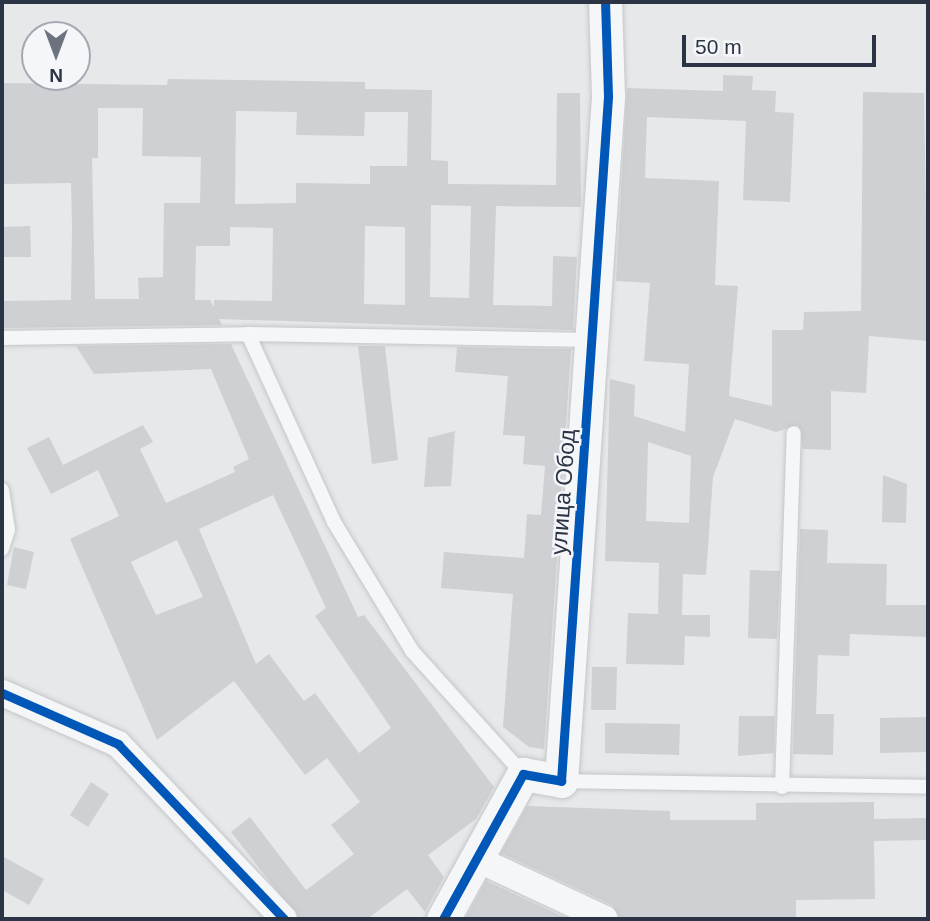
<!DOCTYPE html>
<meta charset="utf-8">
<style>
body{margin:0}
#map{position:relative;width:930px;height:921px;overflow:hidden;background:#e6e8ea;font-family:Arial,sans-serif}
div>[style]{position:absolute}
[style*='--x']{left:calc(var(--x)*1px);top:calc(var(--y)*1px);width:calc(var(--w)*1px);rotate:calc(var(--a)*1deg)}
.building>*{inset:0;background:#ced0d3}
.roads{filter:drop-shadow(0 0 2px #c4c6c8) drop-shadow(0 0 2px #c4c6c8)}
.service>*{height:14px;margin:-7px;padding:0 7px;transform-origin:7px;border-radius:7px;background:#f5f6f7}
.minor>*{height:26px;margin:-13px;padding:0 13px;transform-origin:13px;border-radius:13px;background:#f5f6f7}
.tertiary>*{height:33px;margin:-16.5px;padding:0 16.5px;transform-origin:16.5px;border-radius:16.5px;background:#f5f6f7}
.cycleway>*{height:9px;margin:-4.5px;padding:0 4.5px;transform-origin:4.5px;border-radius:4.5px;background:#0057b8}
span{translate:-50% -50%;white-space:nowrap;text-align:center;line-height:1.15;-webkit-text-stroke:5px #f4f6f9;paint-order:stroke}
.street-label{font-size:23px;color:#2b3445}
.frame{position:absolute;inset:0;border:4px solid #2b3445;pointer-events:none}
.north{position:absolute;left:21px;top:21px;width:70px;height:70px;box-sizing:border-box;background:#f4f6f9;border:2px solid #a4a8b1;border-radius:50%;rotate:180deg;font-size:19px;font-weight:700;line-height:28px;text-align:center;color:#2b3445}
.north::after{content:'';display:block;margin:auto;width:24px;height:32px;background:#6c737f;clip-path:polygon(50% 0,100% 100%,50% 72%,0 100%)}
.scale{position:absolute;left:682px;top:35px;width:194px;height:32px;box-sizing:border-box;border:4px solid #2b3445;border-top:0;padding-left:9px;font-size:21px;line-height:24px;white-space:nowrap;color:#2b3445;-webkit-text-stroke:5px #f4f6f9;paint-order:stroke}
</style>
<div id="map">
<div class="building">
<div style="clip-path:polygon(evenodd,723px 75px,753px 76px,752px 90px,776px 91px,775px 112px,794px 113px,790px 202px,743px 200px,746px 121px,647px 117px,645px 178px,719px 181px,715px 285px,738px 286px,729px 396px,772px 406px,772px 330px,803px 330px,804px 312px,861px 311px,863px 92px,924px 93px,928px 341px,869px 336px,866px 393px,831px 391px,831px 450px,803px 449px,798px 425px,776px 432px,735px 419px,713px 477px,706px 575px,683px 574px,682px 615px,710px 615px,710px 637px,685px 636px,684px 665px,626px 664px,628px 613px,658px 614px,659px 563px,605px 561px,610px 379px,635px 385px,634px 416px,685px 432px,689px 364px,644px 361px,650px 283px,616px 281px,627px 88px,723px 91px,723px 75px,648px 442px,691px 456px,689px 523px,646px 521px,648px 442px)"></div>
<div style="clip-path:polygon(evenodd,168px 79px,365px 82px,365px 89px,432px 90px,431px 160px,448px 161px,448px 184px,556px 185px,557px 93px,580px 93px,581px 207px,496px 206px,493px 305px,552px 306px,553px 256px,577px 257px,573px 330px,219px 319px,222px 325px,2px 328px,2px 301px,71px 300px,72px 225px,71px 183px,2px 184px,2px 83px,167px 85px,168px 79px,98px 108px,143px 108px,142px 156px,201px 157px,200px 203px,164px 203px,163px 277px,138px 278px,139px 299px,95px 299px,92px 158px,98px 158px,98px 108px,168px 79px,236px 111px,297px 112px,296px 135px,364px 136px,365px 112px,408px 112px,407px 166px,370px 166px,370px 184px,296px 183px,296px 203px,235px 204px,236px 111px,168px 79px,431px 205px,471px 206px,469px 298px,430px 297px,431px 205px,168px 79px,365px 226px,405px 227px,405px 305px,364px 304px,365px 226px,168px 79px,230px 227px,273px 228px,272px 301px,214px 300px,214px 307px,210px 300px,195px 300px,196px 246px,230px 246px,230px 227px)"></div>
<div style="clip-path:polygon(30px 226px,31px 257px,2px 257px,2px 227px)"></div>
<div style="clip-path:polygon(evenodd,231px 344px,358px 617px,364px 615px,494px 787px,476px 819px,428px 855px,444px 877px,425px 912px,407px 889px,367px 919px,299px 919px,231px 832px,250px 817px,306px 890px,354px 854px,331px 825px,360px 802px,327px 758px,305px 775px,234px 681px,157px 740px,70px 539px,119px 516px,98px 470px,51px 494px,27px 448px,49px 437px,63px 465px,143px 425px,153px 442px,140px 449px,166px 503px,235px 472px,233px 467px,249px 459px,211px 369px,94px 374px,76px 346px,231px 344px,273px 495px,326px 608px,315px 616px,391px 728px,359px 753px,315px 693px,304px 701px,269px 654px,256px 664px,199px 529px,273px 495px,231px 344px,177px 540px,203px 597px,156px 615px,131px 562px,177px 540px)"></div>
<div style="clip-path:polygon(358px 346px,385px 346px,398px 460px,372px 464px)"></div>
<div style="clip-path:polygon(457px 347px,571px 349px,544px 749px,529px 747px,503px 727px,513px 594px,441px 588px,444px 552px,524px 558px,527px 514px,541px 515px,545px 466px,523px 464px,525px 436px,503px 435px,508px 376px,455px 372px)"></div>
<div style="clip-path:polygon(455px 431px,451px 486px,424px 487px,428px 438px)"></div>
<div style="clip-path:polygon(883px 475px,907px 484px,906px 523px,882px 522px)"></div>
<div style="clip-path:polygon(800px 529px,828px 530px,827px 563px,887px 564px,886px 605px,928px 605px,928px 637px,850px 634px,849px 656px,818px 655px,816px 714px,834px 714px,833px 755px,793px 754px)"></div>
<div style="clip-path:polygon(14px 547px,34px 552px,26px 589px,7px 585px)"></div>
<div style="clip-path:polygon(750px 570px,780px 571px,777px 639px,748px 638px)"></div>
<div style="clip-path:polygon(592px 667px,617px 667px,616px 710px,591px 710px)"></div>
<div style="clip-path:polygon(739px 716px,775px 716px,774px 753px,738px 756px)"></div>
<div style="clip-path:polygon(928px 717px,928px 752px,880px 753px,880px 718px)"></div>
<div style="clip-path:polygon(605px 723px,680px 724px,679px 755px,605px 753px)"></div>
<div style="clip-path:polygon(91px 782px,109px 794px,88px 827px,70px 815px)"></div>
<div style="clip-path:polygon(874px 802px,874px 819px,928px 818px,928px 840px,874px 841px,875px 899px,796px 900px,796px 919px,620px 919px,612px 905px,501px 853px,527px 806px,670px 811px,670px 820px,756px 820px,756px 803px)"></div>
<div style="clip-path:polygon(2px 856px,44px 879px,29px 905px,2px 890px)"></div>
<div style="clip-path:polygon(486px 881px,568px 919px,465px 919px)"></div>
</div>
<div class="roads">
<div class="service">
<div style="--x:248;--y:334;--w:345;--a:1"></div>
<div style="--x:2;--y:338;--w:246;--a:-0.9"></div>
<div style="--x:248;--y:334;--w:207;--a:65.4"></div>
<div style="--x:334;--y:522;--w:151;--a:58.8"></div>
<div style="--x:412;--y:651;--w:166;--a:47.9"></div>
<div style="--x:2;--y:490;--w:40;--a:81.5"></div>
<div style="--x:8;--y:530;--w:20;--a:108"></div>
<div style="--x:561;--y:781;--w:367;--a:0.9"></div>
<div style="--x:782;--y:787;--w:354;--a:-88.1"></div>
</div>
<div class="minor">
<div style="--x:2;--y:693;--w:127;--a:23.7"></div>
<div style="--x:118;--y:744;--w:241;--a:46.5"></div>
<div style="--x:477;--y:859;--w:141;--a:25.1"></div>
</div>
<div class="tertiary">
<div style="--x:443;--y:919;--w:166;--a:-61.1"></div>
<div style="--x:523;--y:774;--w:39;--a:10"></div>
<div style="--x:561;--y:781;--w:687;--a:-86.07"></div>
<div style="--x:608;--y:96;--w:94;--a:-91.8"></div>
</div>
</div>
<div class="cycleway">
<div style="--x:2;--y:693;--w:127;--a:23.7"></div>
<div style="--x:118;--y:744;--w:241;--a:46.5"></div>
<div style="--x:443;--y:919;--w:166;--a:-61.1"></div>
<div style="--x:523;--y:774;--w:39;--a:10"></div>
<div style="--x:561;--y:781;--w:687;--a:-86.07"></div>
<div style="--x:608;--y:96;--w:94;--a:-91.8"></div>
</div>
<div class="street-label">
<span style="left:563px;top:492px;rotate:-86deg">улица Обод</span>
</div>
<div class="frame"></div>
<div class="north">N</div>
<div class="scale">50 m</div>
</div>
